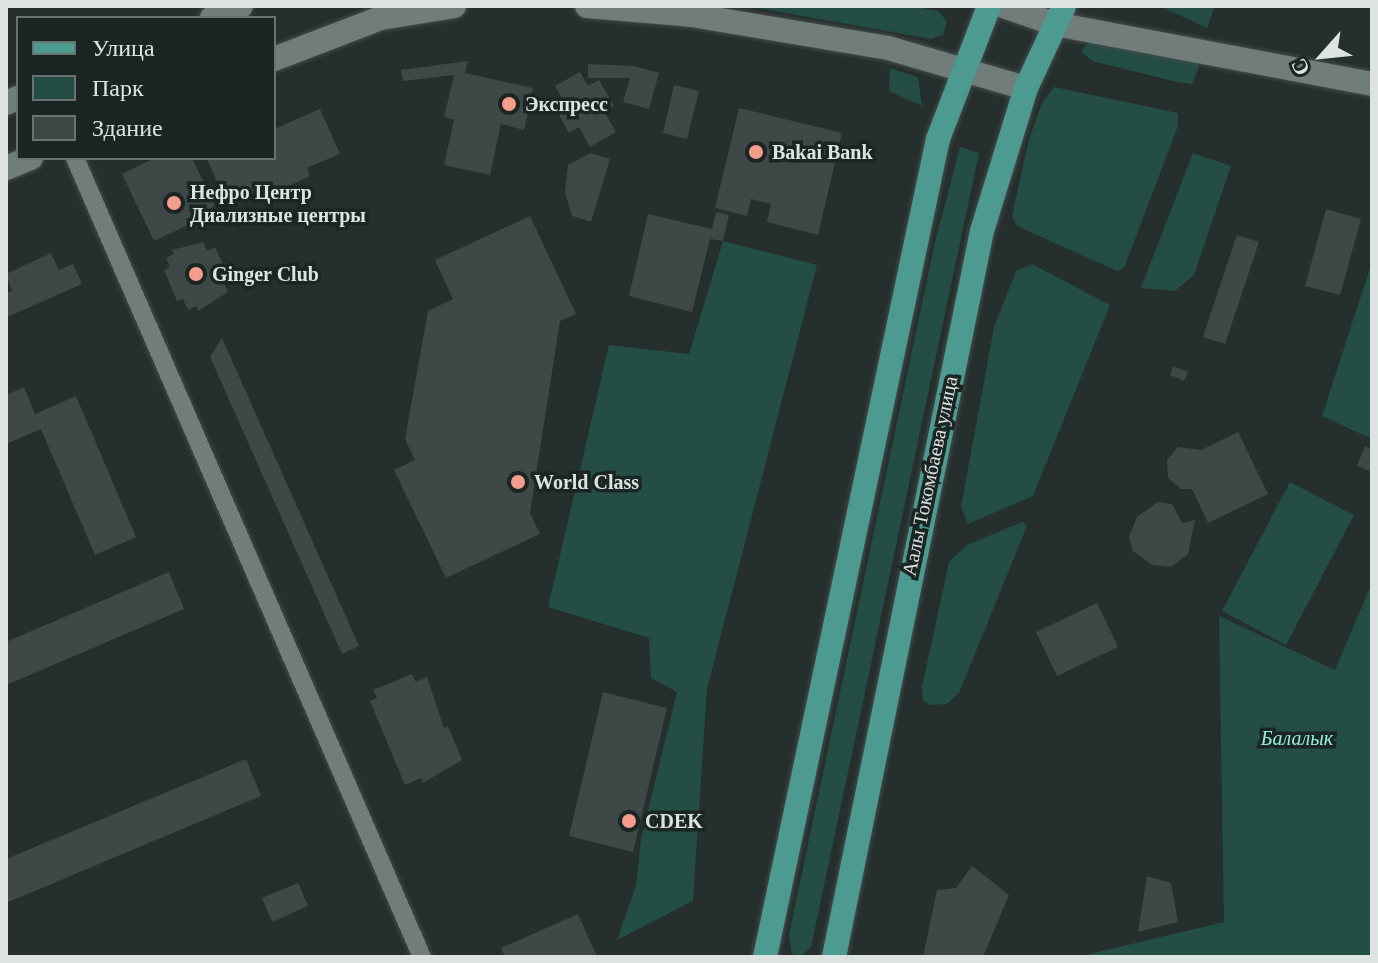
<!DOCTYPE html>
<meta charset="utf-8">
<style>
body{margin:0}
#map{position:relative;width:1378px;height:963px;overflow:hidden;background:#252f2d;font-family:Georgia,serif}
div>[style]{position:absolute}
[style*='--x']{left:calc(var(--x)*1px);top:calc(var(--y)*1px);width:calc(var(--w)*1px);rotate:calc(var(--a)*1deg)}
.green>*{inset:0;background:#244d46}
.building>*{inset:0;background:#3e4947}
.roads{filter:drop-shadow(0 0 2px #444c4b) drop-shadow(0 0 2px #444c4b)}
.street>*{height:18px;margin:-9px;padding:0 9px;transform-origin:9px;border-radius:9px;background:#717d7a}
.secondary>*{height:24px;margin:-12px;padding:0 12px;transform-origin:12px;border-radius:12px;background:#717d7a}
.primary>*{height:24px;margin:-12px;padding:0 12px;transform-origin:12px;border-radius:12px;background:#4d9a90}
.dots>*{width:22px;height:22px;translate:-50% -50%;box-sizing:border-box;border:4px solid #1b2624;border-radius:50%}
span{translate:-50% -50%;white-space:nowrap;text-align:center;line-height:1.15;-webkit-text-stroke:7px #1b2624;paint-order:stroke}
.poi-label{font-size:20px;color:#dce3e1;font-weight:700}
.left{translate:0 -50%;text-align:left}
.street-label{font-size:20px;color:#dce3e1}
.park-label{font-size:20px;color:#91eddd;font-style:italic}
.frame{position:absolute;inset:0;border:8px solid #dce3e1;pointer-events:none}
.legend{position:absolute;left:16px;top:16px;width:260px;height:144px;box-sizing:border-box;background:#1b2624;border:2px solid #687270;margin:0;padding:10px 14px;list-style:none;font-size:24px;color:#dce3e1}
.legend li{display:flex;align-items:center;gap:16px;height:40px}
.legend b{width:40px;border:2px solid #687270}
.north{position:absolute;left:1282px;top:16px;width:80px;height:80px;-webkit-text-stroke:6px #1b2624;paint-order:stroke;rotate:243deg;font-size:22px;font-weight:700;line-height:32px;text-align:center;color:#dce3e1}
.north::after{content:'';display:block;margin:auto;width:28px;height:36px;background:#dce3e1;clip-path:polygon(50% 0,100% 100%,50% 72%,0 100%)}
</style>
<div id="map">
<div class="green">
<div style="clip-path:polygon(746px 6px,911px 6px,939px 11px,947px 22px,943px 35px,931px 39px)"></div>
<div style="clip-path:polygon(1160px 6px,1215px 6px,1207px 28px)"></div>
<div style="clip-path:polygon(1091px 40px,1198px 57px,1199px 67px,1192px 84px,1177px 82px,1092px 61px,1081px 51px)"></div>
<div style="clip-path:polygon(890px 68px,918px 77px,922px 106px,889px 91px)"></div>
<div style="clip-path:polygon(1054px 87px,1178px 113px,1178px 126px,1124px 268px,1117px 271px,1017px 226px,1012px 216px,1028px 143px,1041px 105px)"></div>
<div style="clip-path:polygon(960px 147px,979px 153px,811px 947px,801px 956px,792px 954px,789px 934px,935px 242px)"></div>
<div style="clip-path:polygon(1193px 153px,1231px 166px,1194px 275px,1175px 291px,1141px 288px)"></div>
<div style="clip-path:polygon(723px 241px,817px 265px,707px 689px,693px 901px,617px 940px,636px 886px,641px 839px,677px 692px,651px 678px,649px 638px,548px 607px,609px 345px,689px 354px)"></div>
<div style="clip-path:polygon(1372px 262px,1372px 439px,1322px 416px)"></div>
<div style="clip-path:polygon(1032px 264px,1110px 305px,1033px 496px,968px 524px,961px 507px,994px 327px,1016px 271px)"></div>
<div style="clip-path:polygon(1290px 482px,1354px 515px,1286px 645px,1222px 611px)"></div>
<div style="clip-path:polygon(1022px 522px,1027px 526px,959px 693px,947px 704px,931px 705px,923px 701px,922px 687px,949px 562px,967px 545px)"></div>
<div style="clip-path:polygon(1372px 583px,1372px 957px,1077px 957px,1224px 922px,1219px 616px,1335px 670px)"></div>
</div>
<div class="building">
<div style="clip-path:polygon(468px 61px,465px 73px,533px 88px,524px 130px,501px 124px,490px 175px,444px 165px,454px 120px,444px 117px,454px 75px,403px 81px,401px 70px)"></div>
<div style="clip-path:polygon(588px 64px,634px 66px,659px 73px,649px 109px,623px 102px,630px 78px,588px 78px)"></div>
<div style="clip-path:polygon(580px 72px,588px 86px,599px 80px,614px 106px,604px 111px,616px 132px,590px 147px,579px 127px,569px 133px,552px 102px,561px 97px,555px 86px)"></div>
<div style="clip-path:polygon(674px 85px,699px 91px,687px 139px,663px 133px)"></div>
<div style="clip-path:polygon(739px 108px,842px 133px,818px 235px,767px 222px,771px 204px,751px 199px,747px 216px,715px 208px)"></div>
<div style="clip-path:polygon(320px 109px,340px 154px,307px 168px,310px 176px,258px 200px,255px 192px,227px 204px,207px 159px,274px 158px,274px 129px)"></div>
<div style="clip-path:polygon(590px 153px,610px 159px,591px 222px,572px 216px,565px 192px,568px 165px)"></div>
<div style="clip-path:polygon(155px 158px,192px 158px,217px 211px,154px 241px,122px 174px)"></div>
<div style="clip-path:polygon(1326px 209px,1361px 219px,1340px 295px,1305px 286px)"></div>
<div style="clip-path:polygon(716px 212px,729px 215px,723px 241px,710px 239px,692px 312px,629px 296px,648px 214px,712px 229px)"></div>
<div style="clip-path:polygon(530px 216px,576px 314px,560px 321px,530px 513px,540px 534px,446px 578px,394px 470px,415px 460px,405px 439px,428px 311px,453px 299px,435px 260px)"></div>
<div style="clip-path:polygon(1237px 235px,1259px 242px,1225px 344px,1203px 337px)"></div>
<div style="clip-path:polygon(203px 242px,207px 251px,215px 247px,229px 278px,223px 281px,228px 292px,198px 311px,196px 306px,188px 310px,183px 299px,177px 301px,164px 270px,170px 267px,166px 258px,174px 254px,172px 250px)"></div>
<div style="clip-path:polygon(51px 253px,59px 270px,73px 264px,82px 284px,7px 317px,6px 293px,12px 291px,6px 274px)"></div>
<div style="clip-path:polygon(222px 338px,359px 646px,342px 654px,210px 357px)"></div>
<div style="clip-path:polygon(1173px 366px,1188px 372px,1184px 381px,1170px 375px)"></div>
<div style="clip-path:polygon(24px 387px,35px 414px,76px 396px,136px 537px,95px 555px,41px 429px,6px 444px,6px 395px)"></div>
<div style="clip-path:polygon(1238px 432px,1268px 494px,1208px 523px,1192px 489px,1181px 489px,1168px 478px,1167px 460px,1178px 447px,1201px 450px)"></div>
<div style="clip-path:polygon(1365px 446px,1372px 449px,1372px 472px,1357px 466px)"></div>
<div style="clip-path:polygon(1158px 502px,1172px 504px,1182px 523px,1195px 520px,1188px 554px,1171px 567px,1152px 565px,1133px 551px,1129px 537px,1137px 517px)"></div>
<div style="clip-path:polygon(169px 572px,184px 609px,6px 685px,6px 642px)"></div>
<div style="clip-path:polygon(1097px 603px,1118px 647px,1057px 676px,1036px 632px)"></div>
<div style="clip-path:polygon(412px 674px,416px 682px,427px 677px,444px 728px,448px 726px,462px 760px,423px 783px,421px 778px,405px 785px,370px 701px,377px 698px,373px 690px)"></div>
<div style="clip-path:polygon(603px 692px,667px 708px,633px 852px,569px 836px)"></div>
<div style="clip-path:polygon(246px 759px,261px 796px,6px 903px,6px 859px)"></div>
<div style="clip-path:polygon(972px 866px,1009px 895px,983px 957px,923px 957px,937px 890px,956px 888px)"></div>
<div style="clip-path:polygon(1147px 876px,1171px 883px,1178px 922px,1138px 932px)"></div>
<div style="clip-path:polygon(298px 883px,308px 906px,272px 922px,262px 898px)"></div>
<div style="clip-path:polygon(578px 914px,597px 957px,505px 957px,501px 948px)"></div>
</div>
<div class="roads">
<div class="street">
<div style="--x:75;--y:158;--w:871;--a:66.53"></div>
</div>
<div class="secondary">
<div style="--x:587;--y:6;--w:104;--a:4.9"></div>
<div style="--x:691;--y:15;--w:200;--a:9.5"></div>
<div style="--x:888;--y:48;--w:144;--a:16.2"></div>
<div style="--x:1003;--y:6;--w:55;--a:19.1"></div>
<div style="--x:1055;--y:24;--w:323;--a:10.7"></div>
<div style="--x:212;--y:18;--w:31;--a:-22"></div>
<div style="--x:274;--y:59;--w:115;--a:-21"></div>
<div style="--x:381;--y:18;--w:74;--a:-9.3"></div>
<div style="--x:6;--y:103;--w:13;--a:-23"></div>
<div style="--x:6;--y:168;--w:27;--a:-22"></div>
</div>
<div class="primary">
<div style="--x:765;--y:957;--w:836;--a:-78.06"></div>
<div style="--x:938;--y:139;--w:142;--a:-69"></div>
<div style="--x:834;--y:957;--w:741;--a:-78.48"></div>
<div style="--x:982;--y:231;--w:150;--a:-72.9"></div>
<div style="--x:1026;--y:88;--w:90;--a:-65.1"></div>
</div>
</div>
<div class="dots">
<div style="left:509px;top:104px;background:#f49d8c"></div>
<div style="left:756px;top:152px;background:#f49d8c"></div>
<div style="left:174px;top:203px;background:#f49d8c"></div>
<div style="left:196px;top:274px;background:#f49d8c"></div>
<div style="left:518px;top:482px;background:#f49d8c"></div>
<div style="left:629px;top:821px;background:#f49d8c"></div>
</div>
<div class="poi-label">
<span class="left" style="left:525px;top:104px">Экспресс</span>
<span class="left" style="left:772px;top:152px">Bakai Bank</span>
<span class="left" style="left:190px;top:204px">Нефро Центр<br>Диализные центры</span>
<span class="left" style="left:212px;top:274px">Ginger Club</span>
<span class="left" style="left:534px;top:482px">World Class</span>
<span class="left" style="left:645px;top:821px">CDEK</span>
</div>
<div class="street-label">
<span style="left:930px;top:476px;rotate:-78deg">Аалы Токомбаева улица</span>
</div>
<div class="park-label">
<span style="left:1297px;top:738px">Балалык</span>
</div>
<div class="frame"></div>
<ul class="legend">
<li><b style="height:10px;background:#4d9a90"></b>Улица</li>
<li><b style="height:22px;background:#244d46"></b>Парк</li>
<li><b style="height:22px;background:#3e4947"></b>Здание</li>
</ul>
<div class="north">С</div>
</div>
